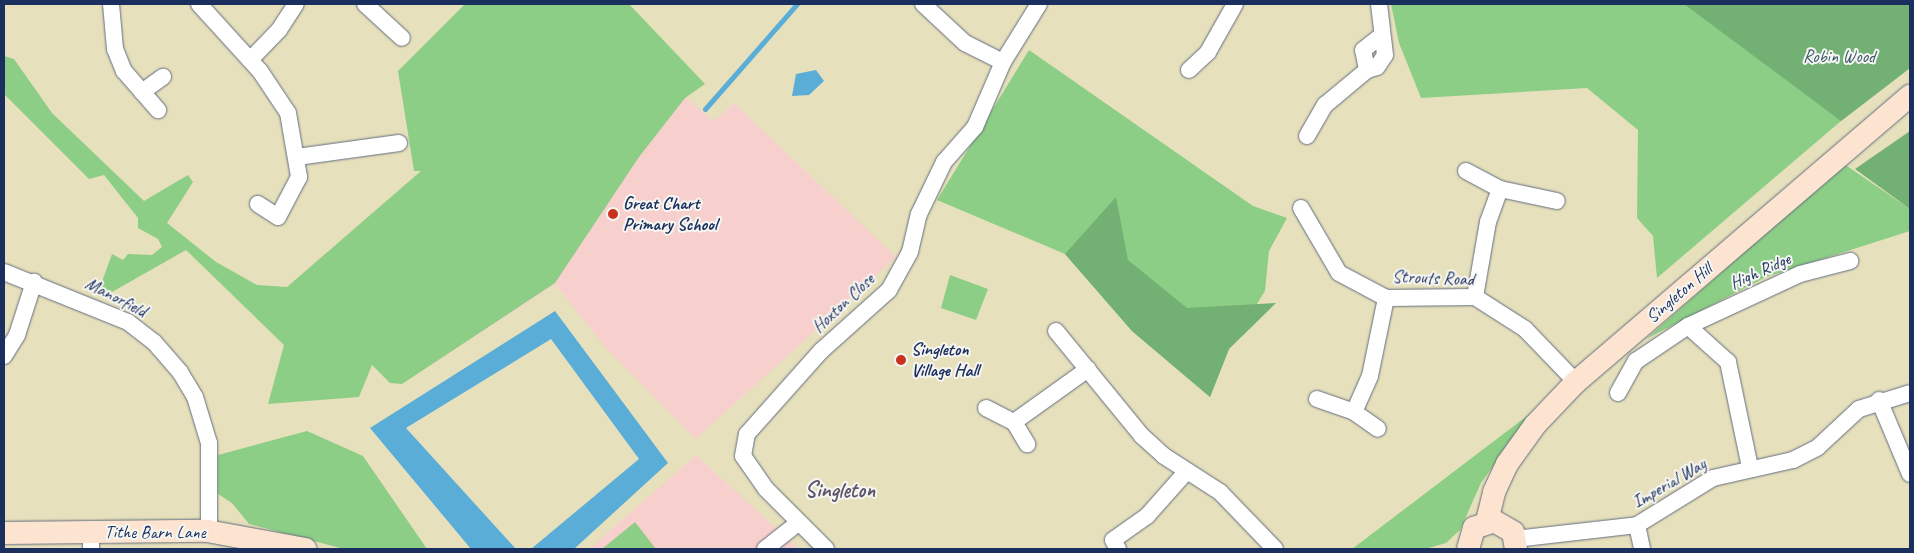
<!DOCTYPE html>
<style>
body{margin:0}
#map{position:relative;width:1914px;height:553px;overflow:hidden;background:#e7e0bc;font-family:Caveat,sans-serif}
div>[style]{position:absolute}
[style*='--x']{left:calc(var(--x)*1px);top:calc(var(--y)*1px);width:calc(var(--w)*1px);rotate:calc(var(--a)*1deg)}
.built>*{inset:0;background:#f7d0cd}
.green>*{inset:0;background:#8dce86}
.forest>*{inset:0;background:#72b173}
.water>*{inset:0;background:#5aadd6}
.stream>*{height:5px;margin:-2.5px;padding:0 2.5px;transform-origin:2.5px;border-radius:2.5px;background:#5aadd6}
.roads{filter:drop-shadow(0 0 1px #626d7f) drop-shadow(0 0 1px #626d7f)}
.street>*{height:16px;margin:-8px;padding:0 8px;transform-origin:8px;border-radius:8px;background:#fff}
.secondary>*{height:22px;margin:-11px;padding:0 11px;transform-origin:11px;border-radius:11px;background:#fde4d1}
.dots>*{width:14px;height:14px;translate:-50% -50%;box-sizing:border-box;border:2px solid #f6f6f2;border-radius:50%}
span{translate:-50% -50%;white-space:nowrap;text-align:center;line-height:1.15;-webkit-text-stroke:4px #f6f6f2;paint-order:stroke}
.park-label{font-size:18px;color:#385768}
.poi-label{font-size:18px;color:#1b2f5e;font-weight:700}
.left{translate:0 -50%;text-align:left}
.street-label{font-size:18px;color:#1b2f5e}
.district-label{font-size:22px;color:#5e566b;font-weight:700}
.frame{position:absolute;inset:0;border:5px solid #1b2f5e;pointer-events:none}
</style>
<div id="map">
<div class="built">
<div style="clip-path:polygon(614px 40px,714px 121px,734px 103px,896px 257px,696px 439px,604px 346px,555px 284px,402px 384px,390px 383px)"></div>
<div style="clip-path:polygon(696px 455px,799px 549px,589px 549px)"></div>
</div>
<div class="green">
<div style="clip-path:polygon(465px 4px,629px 4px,705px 84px,685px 98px,639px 157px,555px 283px,402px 384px,390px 383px,372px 365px,359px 397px,268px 404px,284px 345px,186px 250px,112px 292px,100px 287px,112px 254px,123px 260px,128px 254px,152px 255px,162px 247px,158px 239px,138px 228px,138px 218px,104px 175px,89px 179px,4px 94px,4px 56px,14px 59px,52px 113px,144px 201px,188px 175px,193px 182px,167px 223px,216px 262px,257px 285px,287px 287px,421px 171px,414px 171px,398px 71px)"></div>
<div style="clip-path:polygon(1391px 4px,1910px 4px,1910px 68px,1841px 121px,1657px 278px,1653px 236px,1637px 218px,1638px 130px,1587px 88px,1421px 98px,1399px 43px)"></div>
<div style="clip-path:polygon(1029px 50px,1253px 206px,1287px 218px,1269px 251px,1265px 291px,1229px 349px,1210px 397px,1132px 331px,1065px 254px,937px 200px)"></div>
<div style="clip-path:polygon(1844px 164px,1910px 209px,1910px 231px,1766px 277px,1646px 339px)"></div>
<div style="clip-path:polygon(950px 275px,988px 289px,976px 320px,941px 308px)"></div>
<div style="clip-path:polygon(1531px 413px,1481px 483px,1460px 530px,1446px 543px,1425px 549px,1352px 549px)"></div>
<div style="clip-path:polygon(307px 431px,363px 456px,427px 549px,344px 549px,249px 524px,232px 503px,218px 494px,218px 455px)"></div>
<div style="clip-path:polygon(635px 522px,656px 549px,602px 549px)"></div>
</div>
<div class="forest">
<div style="clip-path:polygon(1684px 4px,1910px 4px,1910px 68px,1841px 121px)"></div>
<div style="clip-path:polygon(1910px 131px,1910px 209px,1855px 169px)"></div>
<div style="clip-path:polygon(1116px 197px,1128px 260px,1187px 308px,1276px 303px,1229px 349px,1210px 397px,1132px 331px,1065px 254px)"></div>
</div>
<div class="water">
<div style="clip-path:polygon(816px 70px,824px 81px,809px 95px,792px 96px,796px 74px)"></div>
<div style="clip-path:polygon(555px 311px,668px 463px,574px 549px,531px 549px,639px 459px,551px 339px,406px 428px,516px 549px,471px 549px,370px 428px)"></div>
</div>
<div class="stream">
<div style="--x:705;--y:109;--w:140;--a:-48.8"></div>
</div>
<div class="roads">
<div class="street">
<div style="--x:111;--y:4;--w:45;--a:84.9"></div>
<div style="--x:115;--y:49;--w:24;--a:68"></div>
<div style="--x:124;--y:71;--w:52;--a:48.9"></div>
<div style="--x:199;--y:4;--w:91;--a:47.7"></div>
<div style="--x:260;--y:71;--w:50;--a:56.3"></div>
<div style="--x:288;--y:113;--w:65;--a:80.2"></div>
<div style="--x:299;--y:177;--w:45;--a:117.7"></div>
<div style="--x:278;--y:217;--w:24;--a:-147"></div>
<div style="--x:365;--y:4;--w:50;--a:42.6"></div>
<div style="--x:923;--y:4;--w:57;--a:42.9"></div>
<div style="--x:965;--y:43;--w:42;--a:26.6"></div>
<div style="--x:250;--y:60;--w:42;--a:-46"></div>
<div style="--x:279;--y:30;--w:31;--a:-57"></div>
<div style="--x:1189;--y:70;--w:26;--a:-43"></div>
<div style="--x:1208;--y:52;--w:55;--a:-60.6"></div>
<div style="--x:1367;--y:70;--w:20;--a:-101"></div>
<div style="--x:1363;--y:50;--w:23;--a:-38"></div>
<div style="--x:142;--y:92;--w:26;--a:-36"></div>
<div style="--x:1307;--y:136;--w:36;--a:-60"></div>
<div style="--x:1325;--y:105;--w:55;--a:-39.8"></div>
<div style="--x:1367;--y:70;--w:10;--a:-17"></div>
<div style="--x:1377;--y:67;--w:14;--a:-56"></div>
<div style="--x:1385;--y:55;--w:51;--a:-96.7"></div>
<div style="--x:297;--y:157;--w:103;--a:-7.8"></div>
<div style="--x:1466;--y:171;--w:38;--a:28"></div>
<div style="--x:1500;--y:189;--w:58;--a:11.9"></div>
<div style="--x:1301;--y:208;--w:75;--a:59.7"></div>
<div style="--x:1339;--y:273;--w:53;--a:28"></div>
<div style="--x:1386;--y:298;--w:89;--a:-0.6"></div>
<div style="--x:1475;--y:297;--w:59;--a:32.6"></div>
<div style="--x:1525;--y:329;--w:74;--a:46.1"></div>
<div style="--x:4;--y:272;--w:134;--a:22"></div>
<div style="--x:128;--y:322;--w:33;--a:38"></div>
<div style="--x:154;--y:342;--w:40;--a:49"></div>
<div style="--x:180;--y:372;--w:29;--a:59"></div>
<div style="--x:195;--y:397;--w:48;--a:73.1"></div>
<div style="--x:209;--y:443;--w:88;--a:90"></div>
<div style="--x:1475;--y:297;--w:76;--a:-80.2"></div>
<div style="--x:1488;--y:222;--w:35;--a:-70"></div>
<div style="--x:1688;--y:326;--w:54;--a:42"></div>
<div style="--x:1728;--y:362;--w:107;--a:78.2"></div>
<div style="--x:1056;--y:331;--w:136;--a:50.7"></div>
<div style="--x:1142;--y:436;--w:30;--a:42"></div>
<div style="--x:1164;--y:456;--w:67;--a:32.7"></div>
<div style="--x:1220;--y:492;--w:79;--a:46"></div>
<div style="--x:4;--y:356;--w:25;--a:-58"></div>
<div style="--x:17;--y:335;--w:56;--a:-72.2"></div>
<div style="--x:1618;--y:393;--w:37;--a:-61"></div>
<div style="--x:1636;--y:361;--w:63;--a:-33.9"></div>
<div style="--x:1688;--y:326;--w:123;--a:-24.9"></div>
<div style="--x:1800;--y:274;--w:52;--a:-14.6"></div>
<div style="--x:1317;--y:399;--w:39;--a:19"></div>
<div style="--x:1354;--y:412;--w:29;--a:35"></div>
<div style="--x:1879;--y:400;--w:80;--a:67.3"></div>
<div style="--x:986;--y:408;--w:31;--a:27"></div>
<div style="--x:1014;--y:422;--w:26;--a:59"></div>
<div style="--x:1354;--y:412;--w:39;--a:-66"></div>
<div style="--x:1370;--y:376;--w:80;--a:-78.4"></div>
<div style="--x:1014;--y:422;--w:91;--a:-35.6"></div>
<div style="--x:1637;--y:525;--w:25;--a:78"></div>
<div style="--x:1515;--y:539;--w:123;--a:-6.5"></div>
<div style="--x:1637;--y:525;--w:89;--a:-31.7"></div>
<div style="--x:1713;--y:478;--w:82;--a:-12.7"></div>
<div style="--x:1793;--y:460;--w:28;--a:-27"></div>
<div style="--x:1818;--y:447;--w:56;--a:-42.8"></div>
<div style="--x:1859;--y:409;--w:53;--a:-17.4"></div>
<div style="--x:91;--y:549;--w:18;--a:-90"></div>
<div style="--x:765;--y:549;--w:42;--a:-38.2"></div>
<div style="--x:826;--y:549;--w:85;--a:-135"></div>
<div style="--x:766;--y:489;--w:40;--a:-124.9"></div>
<div style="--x:743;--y:456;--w:22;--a:-80"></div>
<div style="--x:747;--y:434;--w:111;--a:-48.3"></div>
<div style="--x:821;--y:351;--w:91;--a:-41.9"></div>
<div style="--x:889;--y:290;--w:43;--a:-61.1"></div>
<div style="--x:910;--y:252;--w:39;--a:-77"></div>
<div style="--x:919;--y:214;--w:58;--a:-64.3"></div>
<div style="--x:944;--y:162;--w:47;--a:-48.5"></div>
<div style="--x:975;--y:127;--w:71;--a:-66.7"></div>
<div style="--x:1003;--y:62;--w:68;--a:-58.2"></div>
<div style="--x:1118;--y:549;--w:10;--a:-119"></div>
<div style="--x:1113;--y:540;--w:42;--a:-35.2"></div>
<div style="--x:1147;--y:516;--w:59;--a:-48.4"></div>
</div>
<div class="secondary">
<div style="--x:1487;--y:521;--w:30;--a:-76"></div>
<div style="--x:1494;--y:492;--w:31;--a:-65"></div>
<div style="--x:1507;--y:464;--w:48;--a:-54.3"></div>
<div style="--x:1535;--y:425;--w:59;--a:-46.4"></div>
<div style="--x:1576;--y:382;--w:440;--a:-40.6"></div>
<div style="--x:4;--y:533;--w:203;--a:-0.6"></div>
<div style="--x:207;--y:531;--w:100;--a:10.4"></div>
<div style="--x:1468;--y:549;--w:22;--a:-74"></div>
<div style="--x:1474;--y:528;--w:21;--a:-19"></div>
<div style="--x:1494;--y:521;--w:22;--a:30"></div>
<div style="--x:1513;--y:532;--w:17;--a:80"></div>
</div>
</div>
<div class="dots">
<div style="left:613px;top:214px;background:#c8321e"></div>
<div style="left:901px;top:360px;background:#c8321e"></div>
</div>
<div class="park-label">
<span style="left:1839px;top:56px">Robin Wood</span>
</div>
<div class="poi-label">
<span class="left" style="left:623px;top:214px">Great Chart<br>Primary School</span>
<span class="left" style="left:911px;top:360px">Singleton<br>Village Hall</span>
</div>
<div class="street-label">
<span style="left:1760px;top:271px;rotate:-24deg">High Ridge</span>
<span style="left:1433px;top:278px;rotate:2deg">Strouts Road</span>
<span style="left:1679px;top:293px;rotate:-41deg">Singleton Hill</span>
<span style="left:116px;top:297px;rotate:27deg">Manorfield</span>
<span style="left:843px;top:303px;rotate:-43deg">Hoxton Close</span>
<span style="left:1669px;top:483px;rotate:-30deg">Imperial Way</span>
<span style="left:155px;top:532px">Tithe Barn Lane</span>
</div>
<div class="district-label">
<span style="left:840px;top:491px">Singleton</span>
</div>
<div class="frame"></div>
</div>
